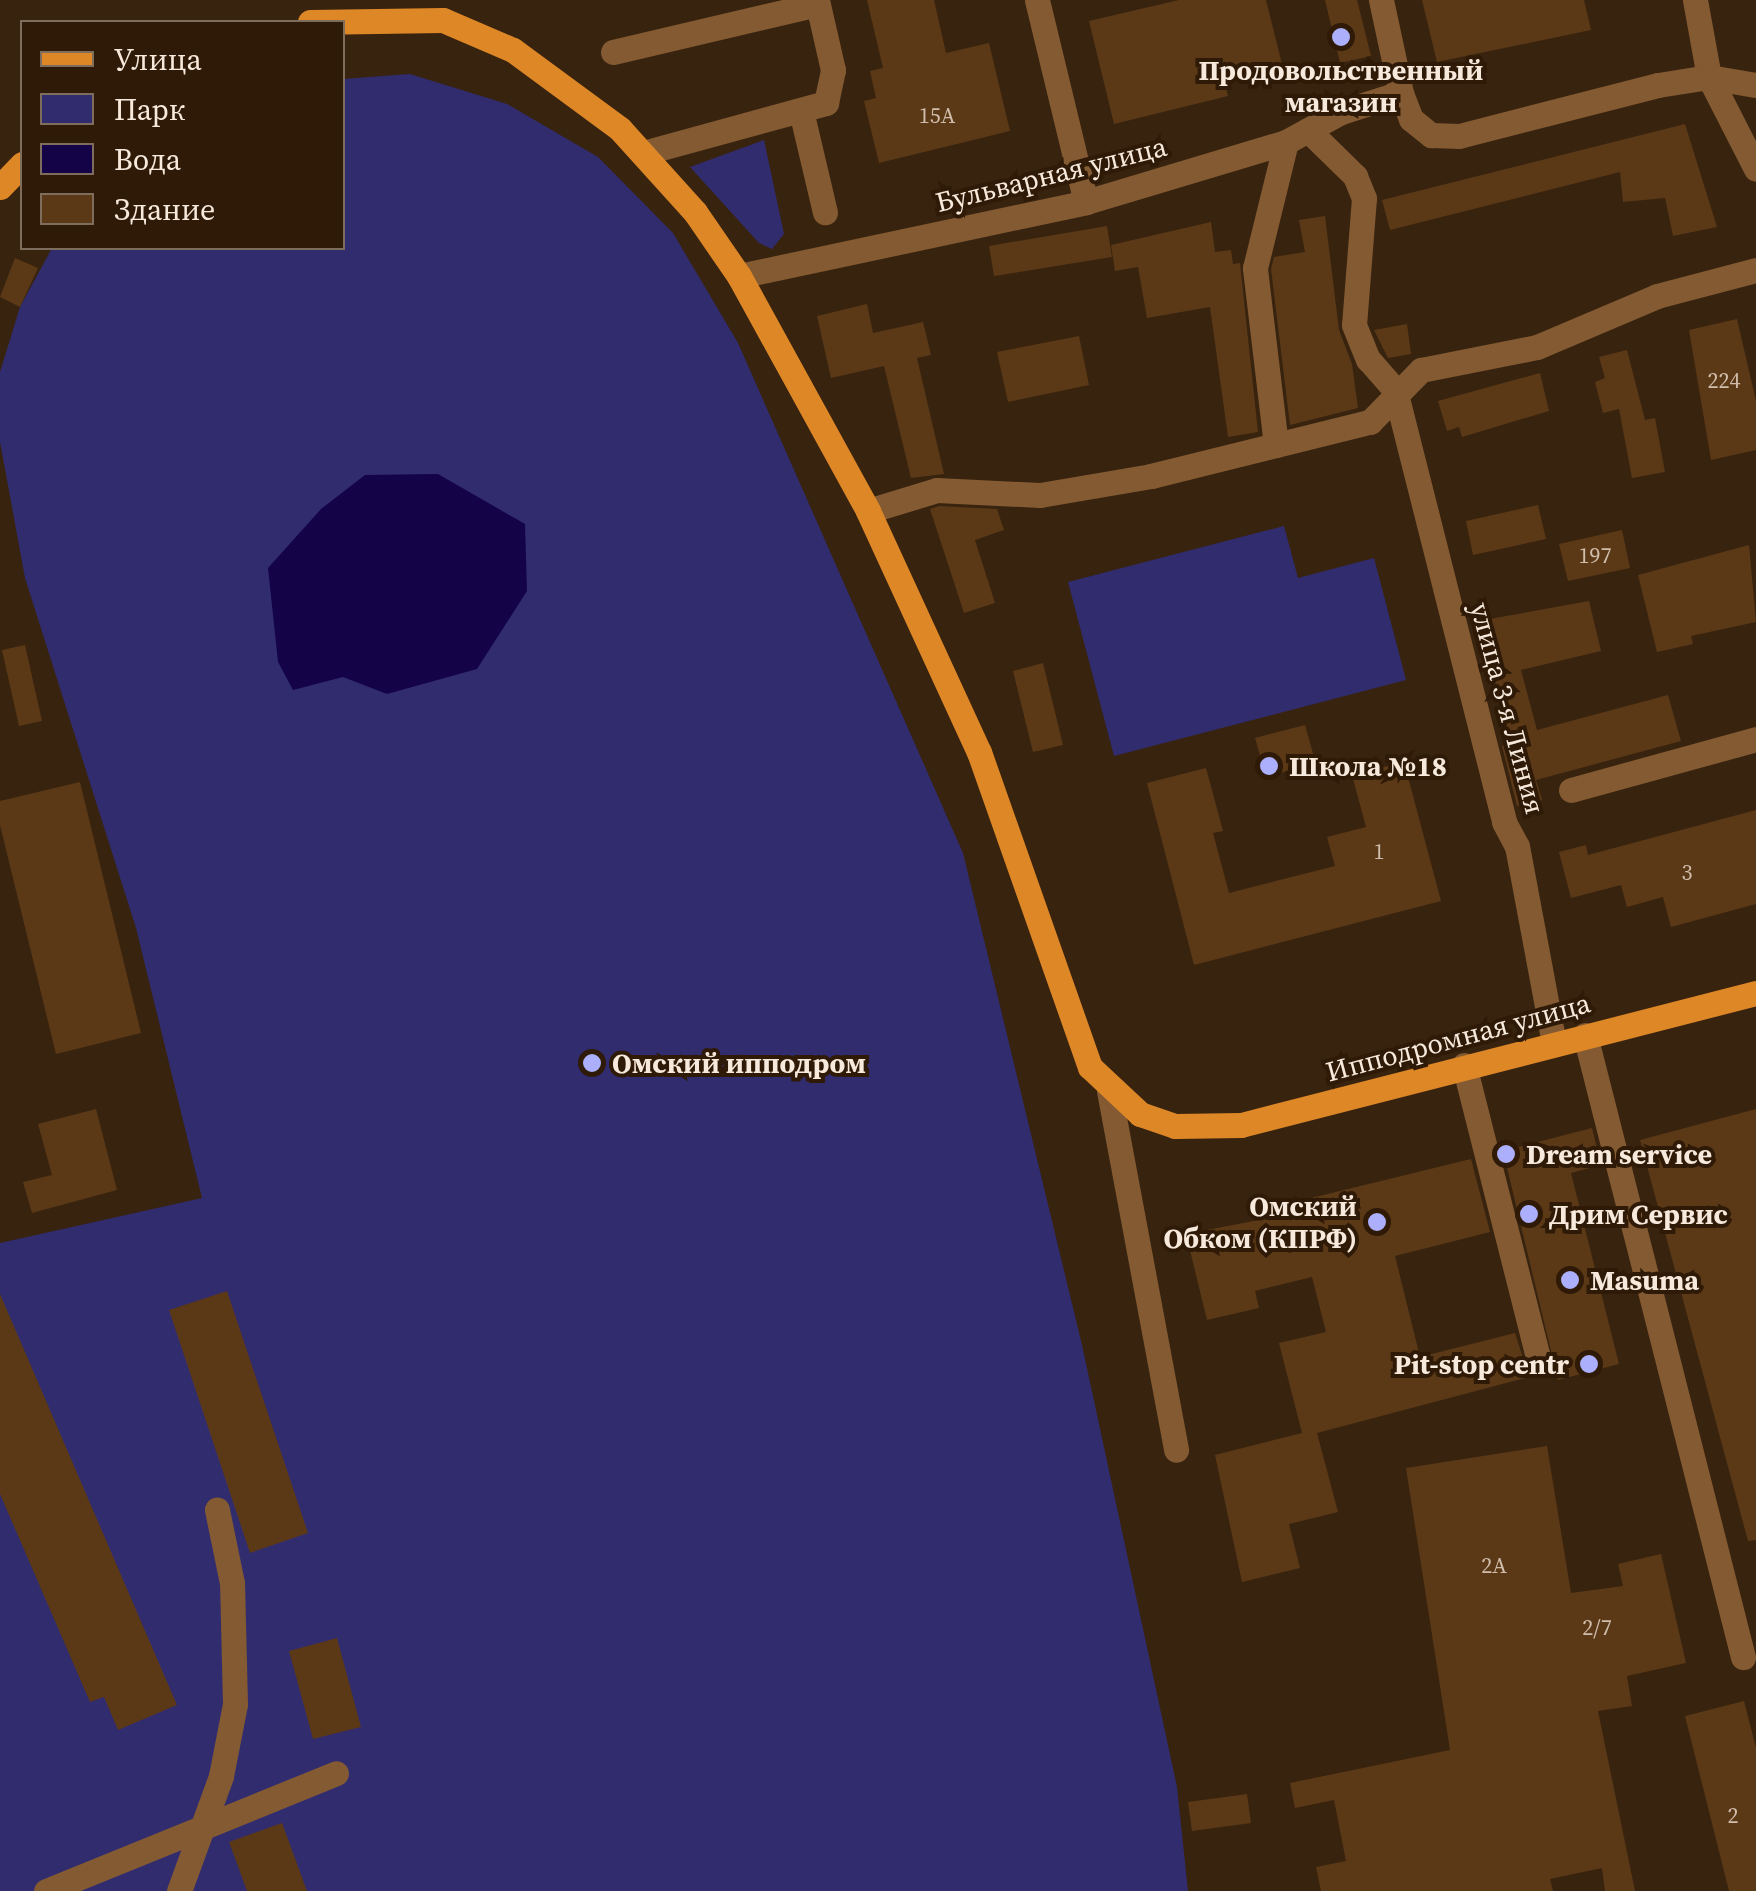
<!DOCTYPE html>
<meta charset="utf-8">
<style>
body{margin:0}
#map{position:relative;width:1756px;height:1891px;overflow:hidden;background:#38230f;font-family:"Source Serif 4",serif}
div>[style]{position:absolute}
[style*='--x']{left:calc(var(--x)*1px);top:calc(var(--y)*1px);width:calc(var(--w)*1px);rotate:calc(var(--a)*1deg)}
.green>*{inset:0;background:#312c6e}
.water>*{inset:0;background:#140447}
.building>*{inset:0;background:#5b3917}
.minor>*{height:25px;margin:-12.5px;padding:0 12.5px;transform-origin:12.5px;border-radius:12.5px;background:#835a32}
.major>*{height:25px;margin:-12.5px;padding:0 12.5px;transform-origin:12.5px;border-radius:12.5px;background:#de8727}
.dots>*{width:28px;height:28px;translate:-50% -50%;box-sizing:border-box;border:5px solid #2e1a06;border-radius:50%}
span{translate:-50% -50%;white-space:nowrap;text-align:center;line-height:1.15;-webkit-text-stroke:8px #2e1a06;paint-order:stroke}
.number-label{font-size:22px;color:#d0bdab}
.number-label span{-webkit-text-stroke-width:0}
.poi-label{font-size:28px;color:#f7e9dc;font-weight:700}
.left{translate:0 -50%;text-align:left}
.right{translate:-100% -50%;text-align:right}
.street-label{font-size:28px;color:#f7e9dc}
.legend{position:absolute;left:20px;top:20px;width:325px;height:230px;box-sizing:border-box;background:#2e1a06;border:2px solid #7e6d5c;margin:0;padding:12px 18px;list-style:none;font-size:30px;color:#f7e9dc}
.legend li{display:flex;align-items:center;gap:20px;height:50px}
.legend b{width:50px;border:2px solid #7e6d5c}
</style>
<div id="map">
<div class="green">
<div style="clip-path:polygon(410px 74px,507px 104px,598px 157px,673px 233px,738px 343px,963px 853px,1082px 1345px,1177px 1787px,1188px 1891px,0 1891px,0 1243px,202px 1198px,136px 928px,25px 578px,0 442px,0 372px,20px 307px,52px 248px,342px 248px,343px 79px)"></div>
<div style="clip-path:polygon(764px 140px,784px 234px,772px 249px,759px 243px,690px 167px)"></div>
<div style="clip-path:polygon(1284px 526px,1298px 578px,1374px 558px,1406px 680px,1114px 756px,1068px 582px)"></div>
</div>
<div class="water">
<div style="clip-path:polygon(438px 474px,525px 524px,527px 591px,477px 669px,387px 694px,343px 677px,293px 690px,278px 662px,268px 568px,321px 509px,365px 475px)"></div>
</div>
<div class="building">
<div style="clip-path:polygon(867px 0,934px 0,946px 53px,989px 43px,1010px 131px,879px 163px,864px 101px,876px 98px,870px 71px,883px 68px)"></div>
<div style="clip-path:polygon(1179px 0,1266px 0,1283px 68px,1224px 81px,1228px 96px,1114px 124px,1089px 21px)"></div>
<div style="clip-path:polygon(1325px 0,1357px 0,1371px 56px,1340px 63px)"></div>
<div style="clip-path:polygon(1422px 0,1584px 0,1591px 30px,1437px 62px)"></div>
<div style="clip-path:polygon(1685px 124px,1717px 227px,1673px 236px,1665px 198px,1623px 202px,1620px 172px,1390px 230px,1382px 200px)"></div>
<div style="clip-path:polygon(1325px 216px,1339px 330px,1352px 364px,1358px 408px,1290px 425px,1271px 269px,1274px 257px,1305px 252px,1299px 220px)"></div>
<div style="clip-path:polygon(1211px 222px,1215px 252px,1231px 250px,1233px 264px,1240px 263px,1258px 432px,1228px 437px,1210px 307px,1147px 318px,1138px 267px,1115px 271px,1111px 245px)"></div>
<div style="clip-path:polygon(1107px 226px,1112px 257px,994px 276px,989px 246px)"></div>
<div style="clip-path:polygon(15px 258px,38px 268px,20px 307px,0 297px)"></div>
<div style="clip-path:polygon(867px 304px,873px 333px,923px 322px,931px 355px,917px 358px,944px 474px,911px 478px,884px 366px,831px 378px,817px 316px)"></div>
<div style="clip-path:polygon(1737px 319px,1756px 401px,1756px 450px,1711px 460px,1689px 330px)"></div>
<div style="clip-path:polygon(1407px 324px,1411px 354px,1388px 358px,1374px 330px)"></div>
<div style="clip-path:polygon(1079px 336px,1089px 385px,1008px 402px,997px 352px)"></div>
<div style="clip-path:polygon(1627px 350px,1645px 420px,1655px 418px,1665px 472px,1632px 478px,1619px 409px,1603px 413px,1595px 382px,1605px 378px,1599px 357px)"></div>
<div style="clip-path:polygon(1540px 373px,1549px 411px,1462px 437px,1459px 427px,1447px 431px,1438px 401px)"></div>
<div style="clip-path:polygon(1538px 505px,1546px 539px,1473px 555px,1466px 521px)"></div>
<div style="clip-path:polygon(939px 506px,997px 509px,1004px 530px,975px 540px,995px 603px,964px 613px,930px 509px)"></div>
<div style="clip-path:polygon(1622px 530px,1630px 568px,1568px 581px,1559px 544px)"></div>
<div style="clip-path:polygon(1749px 545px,1756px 622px,1691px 636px,1693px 644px,1657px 652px,1638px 575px)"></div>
<div style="clip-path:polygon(1589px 601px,1601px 651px,1521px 670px,1537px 730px,1668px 695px,1681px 741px,1536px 780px,1542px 800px,1517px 806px,1502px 746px,1510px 743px,1490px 670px,1483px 672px,1473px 622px)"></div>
<div style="clip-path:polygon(25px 645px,42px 721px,19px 726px,2px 650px)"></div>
<div style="clip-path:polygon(1043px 663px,1063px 745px,1033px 752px,1013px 671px)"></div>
<div style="clip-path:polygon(1305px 725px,1316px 764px,1266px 776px,1255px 738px)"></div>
<div style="clip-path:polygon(1404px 762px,1441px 901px,1194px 965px,1147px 783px,1206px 768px,1223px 831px,1213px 833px,1229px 893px,1335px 866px,1327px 837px,1366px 827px,1352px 775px)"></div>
<div style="clip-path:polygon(80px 782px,141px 1033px,56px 1054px,0 825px,0 801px)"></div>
<div style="clip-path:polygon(1756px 810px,1756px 904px,1671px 927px,1663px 897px,1627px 907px,1621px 885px,1571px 898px,1559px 852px,1586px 845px,1588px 855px)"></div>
<div style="clip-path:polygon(96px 1109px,117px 1190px,32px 1213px,23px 1182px,52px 1175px,38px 1124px)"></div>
<div style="clip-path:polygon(1756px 1109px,1756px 1540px,1748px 1541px,1640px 1140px)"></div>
<div style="clip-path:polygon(1592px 1128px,1601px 1165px,1571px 1173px,1619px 1364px,1558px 1380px,1503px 1151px)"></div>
<div style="clip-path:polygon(1471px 1159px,1490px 1232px,1395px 1256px,1420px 1357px,1515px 1333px,1529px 1377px,1317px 1433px,1338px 1512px,1289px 1524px,1300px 1568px,1242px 1582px,1215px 1455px,1302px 1433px,1279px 1343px,1326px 1332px,1312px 1277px,1255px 1291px,1259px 1308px,1207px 1320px,1186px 1234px,1306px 1211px,1303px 1200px)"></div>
<div style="clip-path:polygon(227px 1291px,308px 1533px,250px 1553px,169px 1310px)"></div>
<div style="clip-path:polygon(0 1294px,177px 1705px,118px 1730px,104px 1697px,90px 1702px,0 1494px)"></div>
<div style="clip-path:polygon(1547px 1446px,1571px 1593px,1623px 1586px,1618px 1564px,1661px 1554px,1686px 1663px,1627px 1676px,1632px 1706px,1598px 1711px,1635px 1891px,1605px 1891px,1602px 1868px,1550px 1879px,1553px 1891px,1321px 1891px,1316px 1867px,1346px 1861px,1334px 1800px,1295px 1808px,1290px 1783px,1450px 1750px,1406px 1468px)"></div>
<div style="clip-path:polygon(337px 1638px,361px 1727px,313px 1739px,289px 1651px)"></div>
<div style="clip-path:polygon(1744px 1701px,1756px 1748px,1756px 1891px,1729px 1891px,1685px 1716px)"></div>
<div style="clip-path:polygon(1247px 1794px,1251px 1823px,1192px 1831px,1188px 1802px)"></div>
<div style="clip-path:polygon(282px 1823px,307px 1891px,247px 1891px,229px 1842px)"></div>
</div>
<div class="minor">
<div style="--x:1037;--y:0;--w:208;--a:76.4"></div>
<div style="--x:1381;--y:0;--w:95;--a:77.9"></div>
<div style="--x:1695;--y:0;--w:78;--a:79.7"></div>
<div style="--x:1709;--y:77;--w:103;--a:62.9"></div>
<div style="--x:613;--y:52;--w:210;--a:-13.2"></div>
<div style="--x:802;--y:115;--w:100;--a:76.7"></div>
<div style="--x:1308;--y:130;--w:66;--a:44.4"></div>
<div style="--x:1355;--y:176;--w:24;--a:68"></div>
<div style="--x:1364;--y:198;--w:127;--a:94.5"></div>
<div style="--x:1354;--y:325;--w:37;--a:68"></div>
<div style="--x:1368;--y:359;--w:41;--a:48.9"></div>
<div style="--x:1395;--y:390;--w:446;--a:75.8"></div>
<div style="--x:1504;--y:822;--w:27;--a:62"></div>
<div style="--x:1517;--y:846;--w:200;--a:79.4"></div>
<div style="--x:643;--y:153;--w:190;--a:-15.3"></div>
<div style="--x:826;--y:103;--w:34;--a:-78"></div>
<div style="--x:833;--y:70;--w:72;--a:-102.9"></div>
<div style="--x:739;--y:276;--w:355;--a:-12"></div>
<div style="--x:1086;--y:202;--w:209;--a:-16.7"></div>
<div style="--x:1286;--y:142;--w:63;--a:-28.6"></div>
<div style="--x:1341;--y:112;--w:63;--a:-17.6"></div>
<div style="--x:1401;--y:93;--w:28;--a:69"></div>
<div style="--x:1411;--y:119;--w:26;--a:39"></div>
<div style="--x:1431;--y:135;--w:28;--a:2"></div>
<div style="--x:1459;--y:136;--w:205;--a:-14.4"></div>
<div style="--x:1658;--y:85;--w:52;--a:-8.9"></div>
<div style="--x:1709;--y:77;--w:48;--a:9.7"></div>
<div style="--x:1276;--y:445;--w:178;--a:-96.8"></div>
<div style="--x:1255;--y:268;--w:130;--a:-76.2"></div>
<div style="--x:868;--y:511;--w:72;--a:-16.9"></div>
<div style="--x:937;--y:490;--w:103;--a:2.8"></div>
<div style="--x:1040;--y:495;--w:113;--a:-9.7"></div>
<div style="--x:1151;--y:476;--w:226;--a:-13.9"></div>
<div style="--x:1370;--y:422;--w:73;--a:-45.6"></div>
<div style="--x:1421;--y:370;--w:118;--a:-11.2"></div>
<div style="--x:1537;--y:347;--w:130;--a:-23"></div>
<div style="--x:1657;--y:296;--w:102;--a:-14.7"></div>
<div style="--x:1571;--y:790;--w:192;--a:-15.4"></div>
<div style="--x:1585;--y:1035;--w:642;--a:75.75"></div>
<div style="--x:1464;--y:1065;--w:309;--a:75.8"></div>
<div style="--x:1109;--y:1091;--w:365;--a:79.4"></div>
<div style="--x:46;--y:1891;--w:313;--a:-22.1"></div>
<div style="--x:179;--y:1891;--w:122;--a:-69.9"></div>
<div style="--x:221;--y:1776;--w:73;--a:-79"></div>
<div style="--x:235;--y:1704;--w:121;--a:-91.4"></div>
<div style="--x:232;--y:1583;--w:75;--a:-101.6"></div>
</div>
<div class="major">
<div style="--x:310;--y:22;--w:133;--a:-0.9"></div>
<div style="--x:443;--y:20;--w:76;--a:23.2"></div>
<div style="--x:513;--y:50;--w:133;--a:36.4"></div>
<div style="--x:620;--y:129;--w:112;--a:47.9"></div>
<div style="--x:695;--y:212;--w:78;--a:55.5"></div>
<div style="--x:739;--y:276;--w:268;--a:61.2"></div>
<div style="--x:868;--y:511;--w:265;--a:65.3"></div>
<div style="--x:979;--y:752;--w:334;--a:70.6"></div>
<div style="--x:1090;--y:1067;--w:69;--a:43.2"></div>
<div style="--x:1140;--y:1114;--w:37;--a:19"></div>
<div style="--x:1175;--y:1126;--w:66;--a:-0.9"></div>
<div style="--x:1241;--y:1125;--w:532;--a:-14.38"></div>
<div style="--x:0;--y:187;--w:32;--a:-46"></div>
</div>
<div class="dots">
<div style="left:1341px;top:37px;background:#acaffb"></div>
<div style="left:1269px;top:766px;background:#acaffb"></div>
<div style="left:592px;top:1063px;background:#acaffb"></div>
<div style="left:1506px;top:1154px;background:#acaffb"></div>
<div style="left:1529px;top:1214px;background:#acaffb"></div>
<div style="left:1377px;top:1222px;background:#acaffb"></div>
<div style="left:1570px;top:1280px;background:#acaffb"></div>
<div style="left:1589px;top:1364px;background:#acaffb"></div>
</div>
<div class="number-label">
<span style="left:937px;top:116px">15А</span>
<span style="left:1724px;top:381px">224</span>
<span style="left:1595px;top:556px">197</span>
<span style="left:1379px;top:852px">1</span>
<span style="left:1687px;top:873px">3</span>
<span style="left:1494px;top:1566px">2А</span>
<span style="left:1597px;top:1628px">2/7</span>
<span style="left:1733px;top:1816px">2</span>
</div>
<div class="poi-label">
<span style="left:1341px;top:86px">Продовольственный<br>магазин</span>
<span class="left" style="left:1289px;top:766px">Школа №18</span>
<span class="left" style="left:612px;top:1063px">Омский ипподром</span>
<span class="left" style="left:1526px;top:1154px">Dream service</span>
<span class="right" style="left:1357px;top:1222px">Омский<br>Обком (КПРФ)</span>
<span class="left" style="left:1549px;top:1214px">Дрим Сервис</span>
<span class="left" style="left:1590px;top:1280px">Masuma</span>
<span class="right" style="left:1569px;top:1364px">Pit-stop centr</span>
</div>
<div class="street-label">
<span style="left:1051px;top:174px;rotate:-14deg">Бульварная улица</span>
<span style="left:1508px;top:708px;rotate:75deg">улица 3-я Линия</span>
<span style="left:1458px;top:1037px;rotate:-15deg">Ипподромная улица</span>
</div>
<ul class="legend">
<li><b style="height:12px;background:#de8727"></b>Улица</li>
<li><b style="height:28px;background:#312c6e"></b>Парк</li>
<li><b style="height:28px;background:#140447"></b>Вода</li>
<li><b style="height:28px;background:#5b3917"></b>Здание</li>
</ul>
</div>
